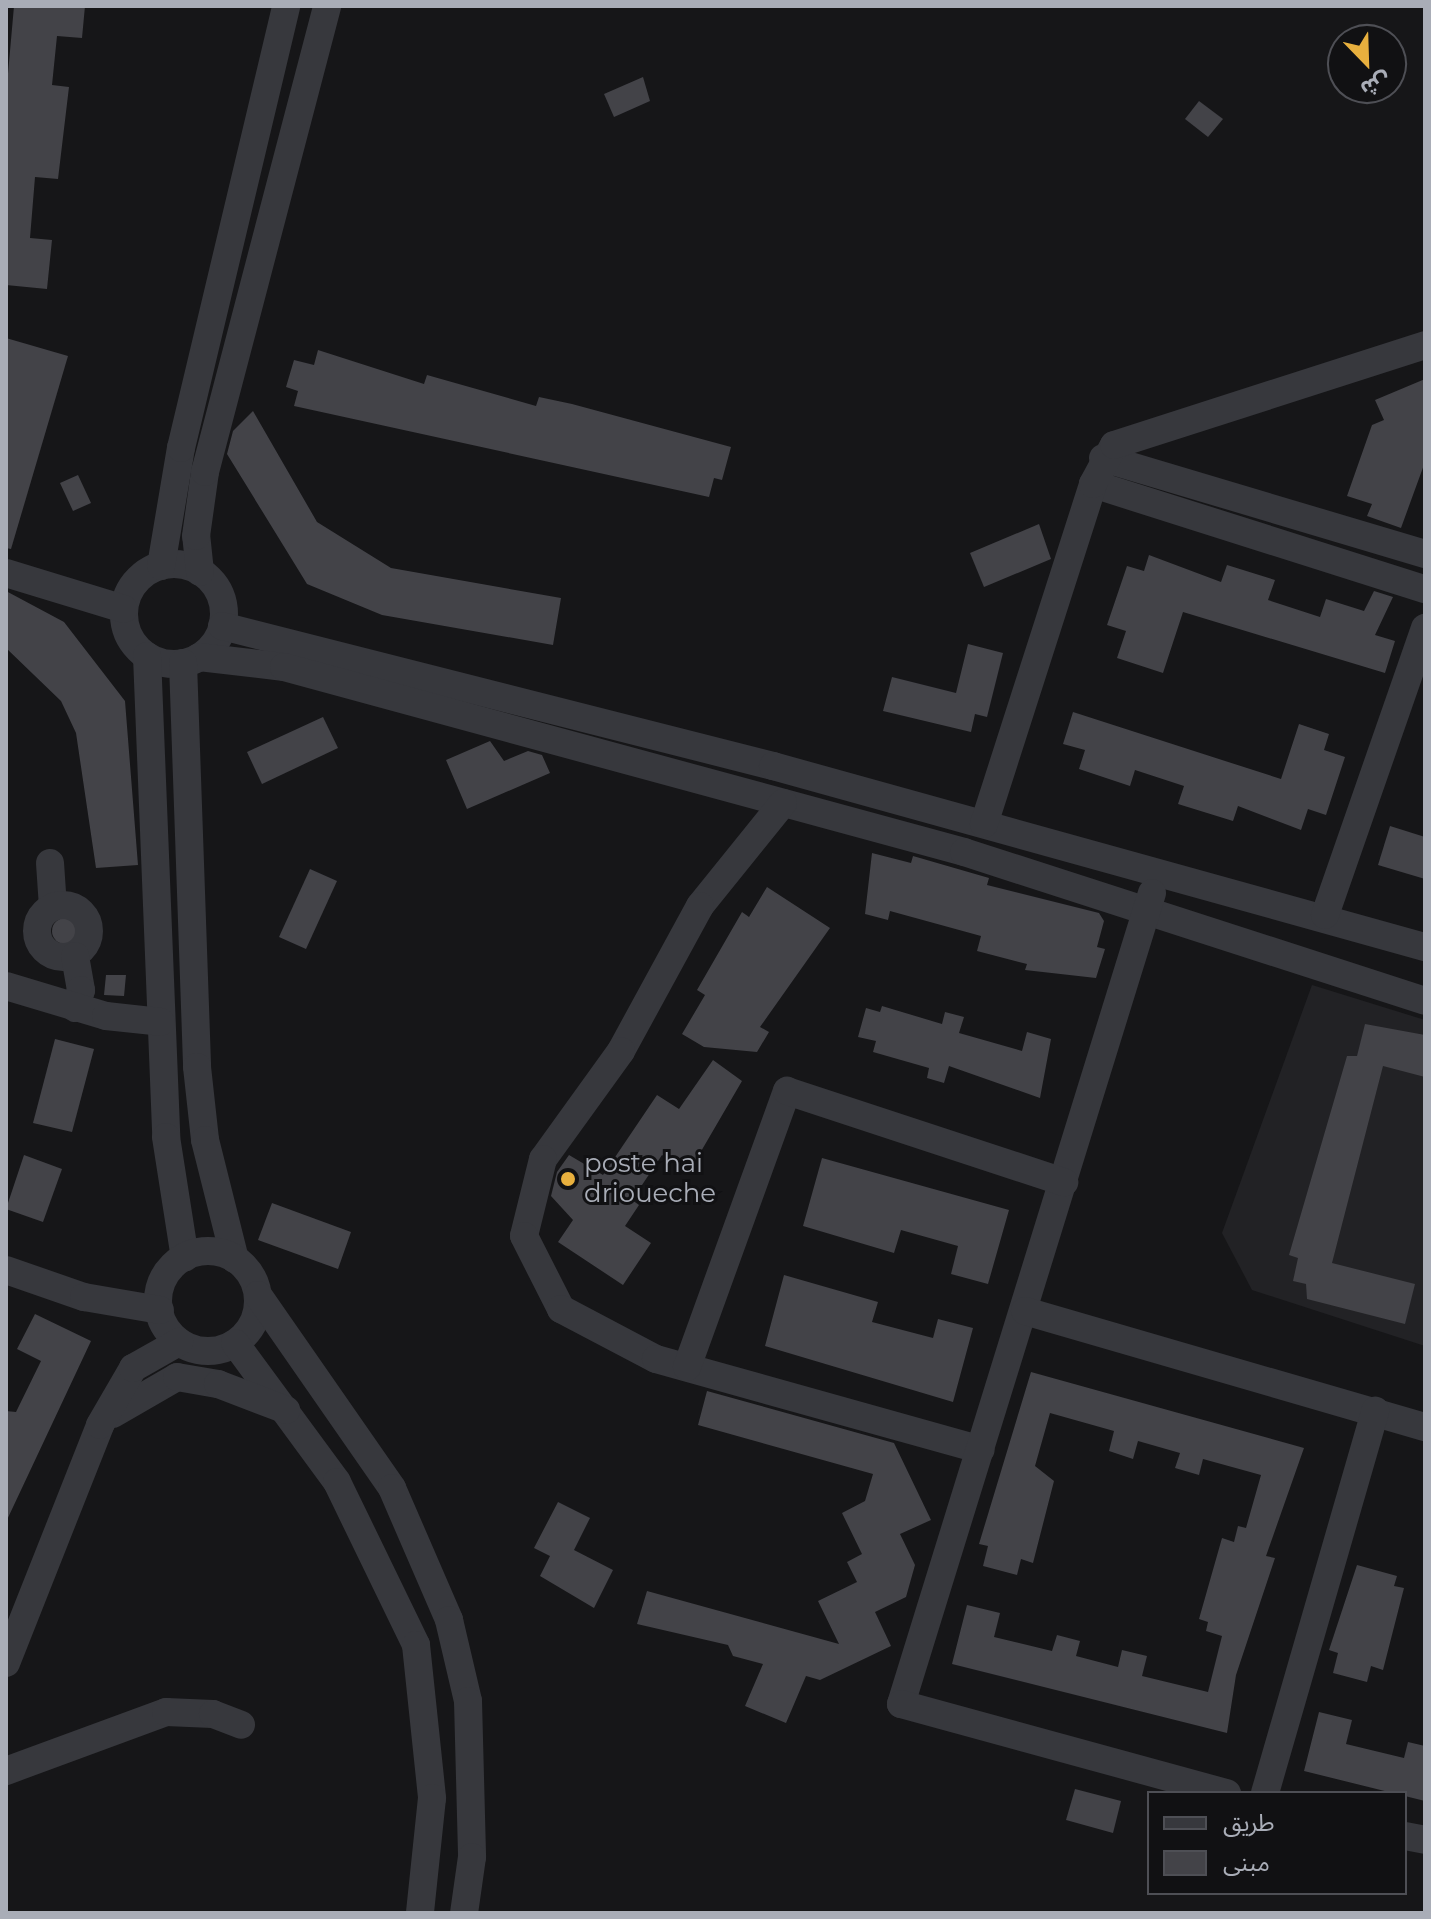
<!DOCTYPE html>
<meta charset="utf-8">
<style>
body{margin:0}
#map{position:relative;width:1431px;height:1919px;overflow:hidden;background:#161618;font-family:Montserrat,"Noto Sans Arabic",sans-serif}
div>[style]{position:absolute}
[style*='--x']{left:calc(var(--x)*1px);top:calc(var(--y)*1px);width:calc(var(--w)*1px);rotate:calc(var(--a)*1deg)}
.built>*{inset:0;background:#222225}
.building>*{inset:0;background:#434348}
.round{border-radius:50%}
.minor>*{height:28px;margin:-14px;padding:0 14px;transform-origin:14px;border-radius:14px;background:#37383d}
.minor>.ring{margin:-14px;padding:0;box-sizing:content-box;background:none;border:28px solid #37383d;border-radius:50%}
.dots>*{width:22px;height:22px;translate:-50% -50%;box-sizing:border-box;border:4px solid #111113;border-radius:50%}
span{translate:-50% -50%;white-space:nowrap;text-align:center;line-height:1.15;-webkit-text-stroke:6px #111113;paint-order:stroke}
.poi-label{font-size:26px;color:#a9adb7}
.left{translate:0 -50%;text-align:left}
.frame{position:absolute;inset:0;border:8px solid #a9adb7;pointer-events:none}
.legend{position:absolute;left:1147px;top:1791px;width:260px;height:104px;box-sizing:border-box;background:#111113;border:2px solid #4e4f55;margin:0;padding:10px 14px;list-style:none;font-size:24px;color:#a9adb7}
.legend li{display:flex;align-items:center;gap:16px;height:40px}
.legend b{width:40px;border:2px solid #4e4f55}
.north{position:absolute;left:1327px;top:24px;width:80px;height:80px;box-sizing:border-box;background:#111113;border:2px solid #4e4f55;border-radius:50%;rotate:157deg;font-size:22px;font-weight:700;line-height:32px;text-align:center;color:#a9adb7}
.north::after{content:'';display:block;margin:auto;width:28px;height:36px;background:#e8b03e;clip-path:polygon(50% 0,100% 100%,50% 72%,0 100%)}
</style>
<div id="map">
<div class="built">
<div style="clip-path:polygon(1312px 985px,1425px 1020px,1425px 1346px,1252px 1290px,1222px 1233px)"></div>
</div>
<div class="building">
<div style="clip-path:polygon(14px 6px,85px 6px,82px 38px,57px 36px,52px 85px,69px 87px,58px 179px,35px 177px,30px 238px,52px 240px,47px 289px,6px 285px,6px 96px)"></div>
<div style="clip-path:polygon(643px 77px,650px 101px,614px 117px,604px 94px)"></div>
<div style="clip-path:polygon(1199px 101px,1223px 119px,1208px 137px,1185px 119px)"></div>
<div style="clip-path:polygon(6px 338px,68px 356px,11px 549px,6px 548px)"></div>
<div style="clip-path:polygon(318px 350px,424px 384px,427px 375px,536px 406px,539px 397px,572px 404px,731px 447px,722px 480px,714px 478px,709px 497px,294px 406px,298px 391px,286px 387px,294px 360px,314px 365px)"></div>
<div style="clip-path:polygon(1425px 379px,1425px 462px,1401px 528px,1367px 516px,1372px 504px,1347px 496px,1372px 425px,1384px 420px,1375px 400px)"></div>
<div style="clip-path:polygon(253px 411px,317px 522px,391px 568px,561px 598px,553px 645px,382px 615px,307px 584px,227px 454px,233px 431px)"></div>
<div style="clip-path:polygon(78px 475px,91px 503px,73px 511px,60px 483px)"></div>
<div style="clip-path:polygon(1039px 524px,1051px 559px,984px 587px,970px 553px)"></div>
<div style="clip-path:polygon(1149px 555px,1221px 582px,1227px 565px,1275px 580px,1268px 600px,1320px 617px,1326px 599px,1364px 611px,1374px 591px,1393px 597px,1375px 635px,1395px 641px,1385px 673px,1183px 612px,1163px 673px,1117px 658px,1126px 631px,1107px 625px,1127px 566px,1144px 571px)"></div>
<div style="clip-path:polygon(6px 591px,64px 622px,125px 701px,138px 865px,96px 868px,76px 733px,61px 701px,6px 648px)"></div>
<div style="clip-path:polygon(968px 644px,1003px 653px,987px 717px,975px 714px,971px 732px,883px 711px,892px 677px,956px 693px)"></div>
<div style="clip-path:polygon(1073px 712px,1281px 779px,1299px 724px,1329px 734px,1324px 750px,1345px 757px,1326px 815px,1308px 809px,1301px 830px,1238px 806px,1233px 821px,1178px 804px,1184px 786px,1135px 770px,1130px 786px,1079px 769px,1085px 750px,1063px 744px)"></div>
<div style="clip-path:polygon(323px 717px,338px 748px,262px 784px,247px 752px)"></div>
<div style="clip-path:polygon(490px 741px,504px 761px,528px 751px,542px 755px,550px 773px,467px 809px,446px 760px)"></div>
<div style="clip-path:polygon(1390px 826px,1425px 837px,1425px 879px,1378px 865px)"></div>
<div style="clip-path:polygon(872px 853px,911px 863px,913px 856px,989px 878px,987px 885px,1099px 913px,1104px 921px,1097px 947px,1105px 949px,1096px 978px,1025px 970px,1027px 964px,977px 951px,981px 936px,890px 911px,888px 920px,865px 914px)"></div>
<div style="clip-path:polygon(310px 869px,337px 881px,306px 949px,279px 937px)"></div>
<div style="clip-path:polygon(767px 887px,830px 928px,760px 1027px,769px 1032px,757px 1052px,704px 1047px,682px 1034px,705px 995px,697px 990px,742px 912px,749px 917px)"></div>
<div class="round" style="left:52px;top:918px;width:26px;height:26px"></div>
<div style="clip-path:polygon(106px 975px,126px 975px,124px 996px,104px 995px)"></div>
<div style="clip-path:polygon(882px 1006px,942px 1024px,945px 1012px,964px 1017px,959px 1033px,1022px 1051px,1027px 1032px,1051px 1039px,1040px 1098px,949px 1066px,944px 1083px,927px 1078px,929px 1068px,873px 1052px,876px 1041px,858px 1037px,866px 1008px,880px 1012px)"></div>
<div style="clip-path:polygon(1365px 1024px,1425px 1035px,1425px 1077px,1383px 1066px,1332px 1263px,1415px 1284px,1405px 1324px,1307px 1299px,1306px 1284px,1293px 1281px,1298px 1258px,1289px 1255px,1347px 1056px,1357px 1056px)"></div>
<div style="clip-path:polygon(55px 1039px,94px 1049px,72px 1132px,33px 1123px)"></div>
<div style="clip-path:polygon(713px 1060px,742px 1081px,689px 1172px,662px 1155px,632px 1200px,639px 1205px,625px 1226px,651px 1243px,623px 1285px,558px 1242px,573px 1220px,551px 1196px,557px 1172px,569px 1155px,603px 1175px,657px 1095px,679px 1109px)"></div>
<div style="clip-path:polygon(24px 1155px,62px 1169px,43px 1222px,6px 1209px)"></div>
<div style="clip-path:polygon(822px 1158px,1009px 1210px,988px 1284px,951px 1274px,958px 1246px,901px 1230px,894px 1253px,803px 1226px)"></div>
<div style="clip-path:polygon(272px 1203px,351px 1232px,338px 1269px,258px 1240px)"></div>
<div style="clip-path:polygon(784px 1275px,878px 1302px,872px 1322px,933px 1338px,938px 1319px,973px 1328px,953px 1402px,765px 1346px)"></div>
<div style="clip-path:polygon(35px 1314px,91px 1341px,6px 1522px,6px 1411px,16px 1412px,41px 1361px,17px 1349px)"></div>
<div style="clip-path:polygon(1031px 1372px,1304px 1448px,1266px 1556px,1275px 1558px,1236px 1675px,1227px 1733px,952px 1664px,967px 1605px,1000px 1613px,994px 1637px,1052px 1651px,1057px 1635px,1080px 1641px,1076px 1656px,1118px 1667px,1122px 1650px,1147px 1656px,1142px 1676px,1208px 1692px,1222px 1636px,1206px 1631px,1208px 1622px,1199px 1619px,1222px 1538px,1234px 1542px,1238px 1526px,1246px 1528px,1261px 1475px,1203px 1459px,1199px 1475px,1175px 1468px,1180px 1453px,1138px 1441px,1133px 1459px,1109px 1451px,1114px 1431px,1050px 1413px,1035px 1466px,1054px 1481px,1033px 1563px,1021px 1559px,1017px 1575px,983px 1566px,988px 1546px,979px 1544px)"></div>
<div style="clip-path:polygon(707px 1391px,894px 1443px,931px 1520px,900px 1534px,915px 1565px,906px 1597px,875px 1612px,891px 1646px,820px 1680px,806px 1676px,786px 1723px,745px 1706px,763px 1664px,733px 1656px,728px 1645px,637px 1624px,647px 1591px,839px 1644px,818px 1601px,857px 1582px,847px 1562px,862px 1554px,842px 1513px,865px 1501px,873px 1474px,698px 1425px)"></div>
<div style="clip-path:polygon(558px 1502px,590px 1518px,574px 1550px,613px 1570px,594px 1608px,540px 1576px,550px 1556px,534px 1548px)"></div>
<div style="clip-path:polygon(1357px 1565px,1397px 1576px,1394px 1586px,1404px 1588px,1383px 1670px,1371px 1666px,1367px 1682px,1333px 1673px,1338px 1653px,1329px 1650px)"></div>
<div style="clip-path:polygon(1319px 1712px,1352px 1720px,1346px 1744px,1404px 1758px,1408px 1742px,1425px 1746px,1425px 1801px,1304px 1771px)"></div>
<div style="clip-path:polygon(1075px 1789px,1121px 1801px,1113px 1833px,1066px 1820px)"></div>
</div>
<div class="minor">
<div style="--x:1103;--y:458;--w:336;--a:16.6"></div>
<div style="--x:1093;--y:484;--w:348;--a:17.6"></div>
<div class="ring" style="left:124px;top:564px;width:72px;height:72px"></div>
<div style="--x:161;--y:566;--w:120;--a:-80.4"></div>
<div style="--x:181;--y:448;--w:454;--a:-76.6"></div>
<div style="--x:200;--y:572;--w:36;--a:-96"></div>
<div style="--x:196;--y:536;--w:65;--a:-82"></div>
<div style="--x:205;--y:472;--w:482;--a:-75.3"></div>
<div style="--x:6;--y:573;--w:123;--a:17"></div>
<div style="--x:222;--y:626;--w:569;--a:14.26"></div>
<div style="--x:773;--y:766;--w:677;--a:15.52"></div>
<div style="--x:147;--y:656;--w:481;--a:87.7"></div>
<div style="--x:166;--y:1137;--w:122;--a:81.1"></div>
<div style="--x:199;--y:657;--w:86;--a:6.7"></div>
<div style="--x:284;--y:667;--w:705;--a:15.22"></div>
<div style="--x:964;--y:852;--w:484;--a:17.9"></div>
<div style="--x:183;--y:663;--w:404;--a:88"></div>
<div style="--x:197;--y:1067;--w:73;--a:83.7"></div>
<div style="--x:205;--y:1140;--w:123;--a:75.9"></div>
<div style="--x:783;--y:803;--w:132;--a:128.9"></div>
<div style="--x:700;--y:906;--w:165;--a:118.6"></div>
<div style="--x:621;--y:1051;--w:133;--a:125.8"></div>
<div style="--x:543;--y:1159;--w:79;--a:103.9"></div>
<div style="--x:524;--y:1236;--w:82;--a:63.1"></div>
<div style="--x:561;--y:1309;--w:107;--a:27.8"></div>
<div style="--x:656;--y:1359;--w:337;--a:15.6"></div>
<div style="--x:984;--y:824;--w:357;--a:-72.2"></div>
<div style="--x:1093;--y:484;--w:44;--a:-61.7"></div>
<div style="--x:1114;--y:445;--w:327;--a:-17.8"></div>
<div style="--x:50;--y:863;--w:44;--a:86.1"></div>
<div style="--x:1152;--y:893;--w:849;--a:107.2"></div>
<div style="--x:901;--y:1704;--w:338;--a:15.3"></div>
<div class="ring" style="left:37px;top:905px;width:24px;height:24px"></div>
<div style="--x:1325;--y:915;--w:304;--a:-70.8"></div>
<div style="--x:75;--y:956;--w:35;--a:80"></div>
<div style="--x:81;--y:990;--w:19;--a:108"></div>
<div style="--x:6;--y:986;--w:104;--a:16.7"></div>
<div style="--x:106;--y:1016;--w:55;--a:6.2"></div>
<div class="ring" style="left:158px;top:1251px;width:72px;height:72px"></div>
<div style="--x:6;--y:1270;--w:83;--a:19.1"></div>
<div style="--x:84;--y:1297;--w:77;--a:9.7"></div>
<div style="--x:258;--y:1295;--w:235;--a:55.2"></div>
<div style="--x:392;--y:1488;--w:144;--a:66.6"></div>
<div style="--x:449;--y:1620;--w:83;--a:76.8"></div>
<div style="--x:468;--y:1701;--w:156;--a:88.5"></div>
<div style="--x:472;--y:1857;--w:57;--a:98.1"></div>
<div style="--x:1025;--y:1311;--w:416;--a:16.2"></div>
<div style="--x:235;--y:1343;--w:172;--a:53.7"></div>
<div style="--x:337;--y:1482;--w:181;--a:64.1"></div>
<div style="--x:416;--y:1645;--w:154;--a:84"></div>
<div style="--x:432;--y:1798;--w:116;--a:96"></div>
<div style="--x:687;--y:1367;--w:294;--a:-70.1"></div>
<div style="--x:787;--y:1091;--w:292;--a:18.2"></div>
<div style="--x:113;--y:1414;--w:74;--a:-30"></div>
<div style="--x:177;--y:1377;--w:42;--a:9.7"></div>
<div style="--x:218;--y:1384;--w:73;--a:20.9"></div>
<div style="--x:6;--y:1663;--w:256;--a:-68.4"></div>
<div style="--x:100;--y:1425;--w:66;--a:-59.9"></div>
<div style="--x:133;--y:1368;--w:53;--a:-29.5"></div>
<div style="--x:6;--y:1771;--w:171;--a:-20.2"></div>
<div style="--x:166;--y:1712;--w:47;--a:2.4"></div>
<div style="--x:213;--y:1714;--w:30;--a:21"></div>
<div style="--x:1265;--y:1793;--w:398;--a:-73.9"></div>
<div style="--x:1405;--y:1836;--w:20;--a:11"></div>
</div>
<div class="dots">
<div style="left:568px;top:1179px;background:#e8b03e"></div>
</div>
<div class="poi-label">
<span class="left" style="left:584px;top:1179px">poste hai<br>drioueche</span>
</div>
<div class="frame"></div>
<ul class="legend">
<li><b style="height:10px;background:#37383d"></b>طريق</li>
<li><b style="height:22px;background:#434348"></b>مبنى</li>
</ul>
<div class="north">ش</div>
</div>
